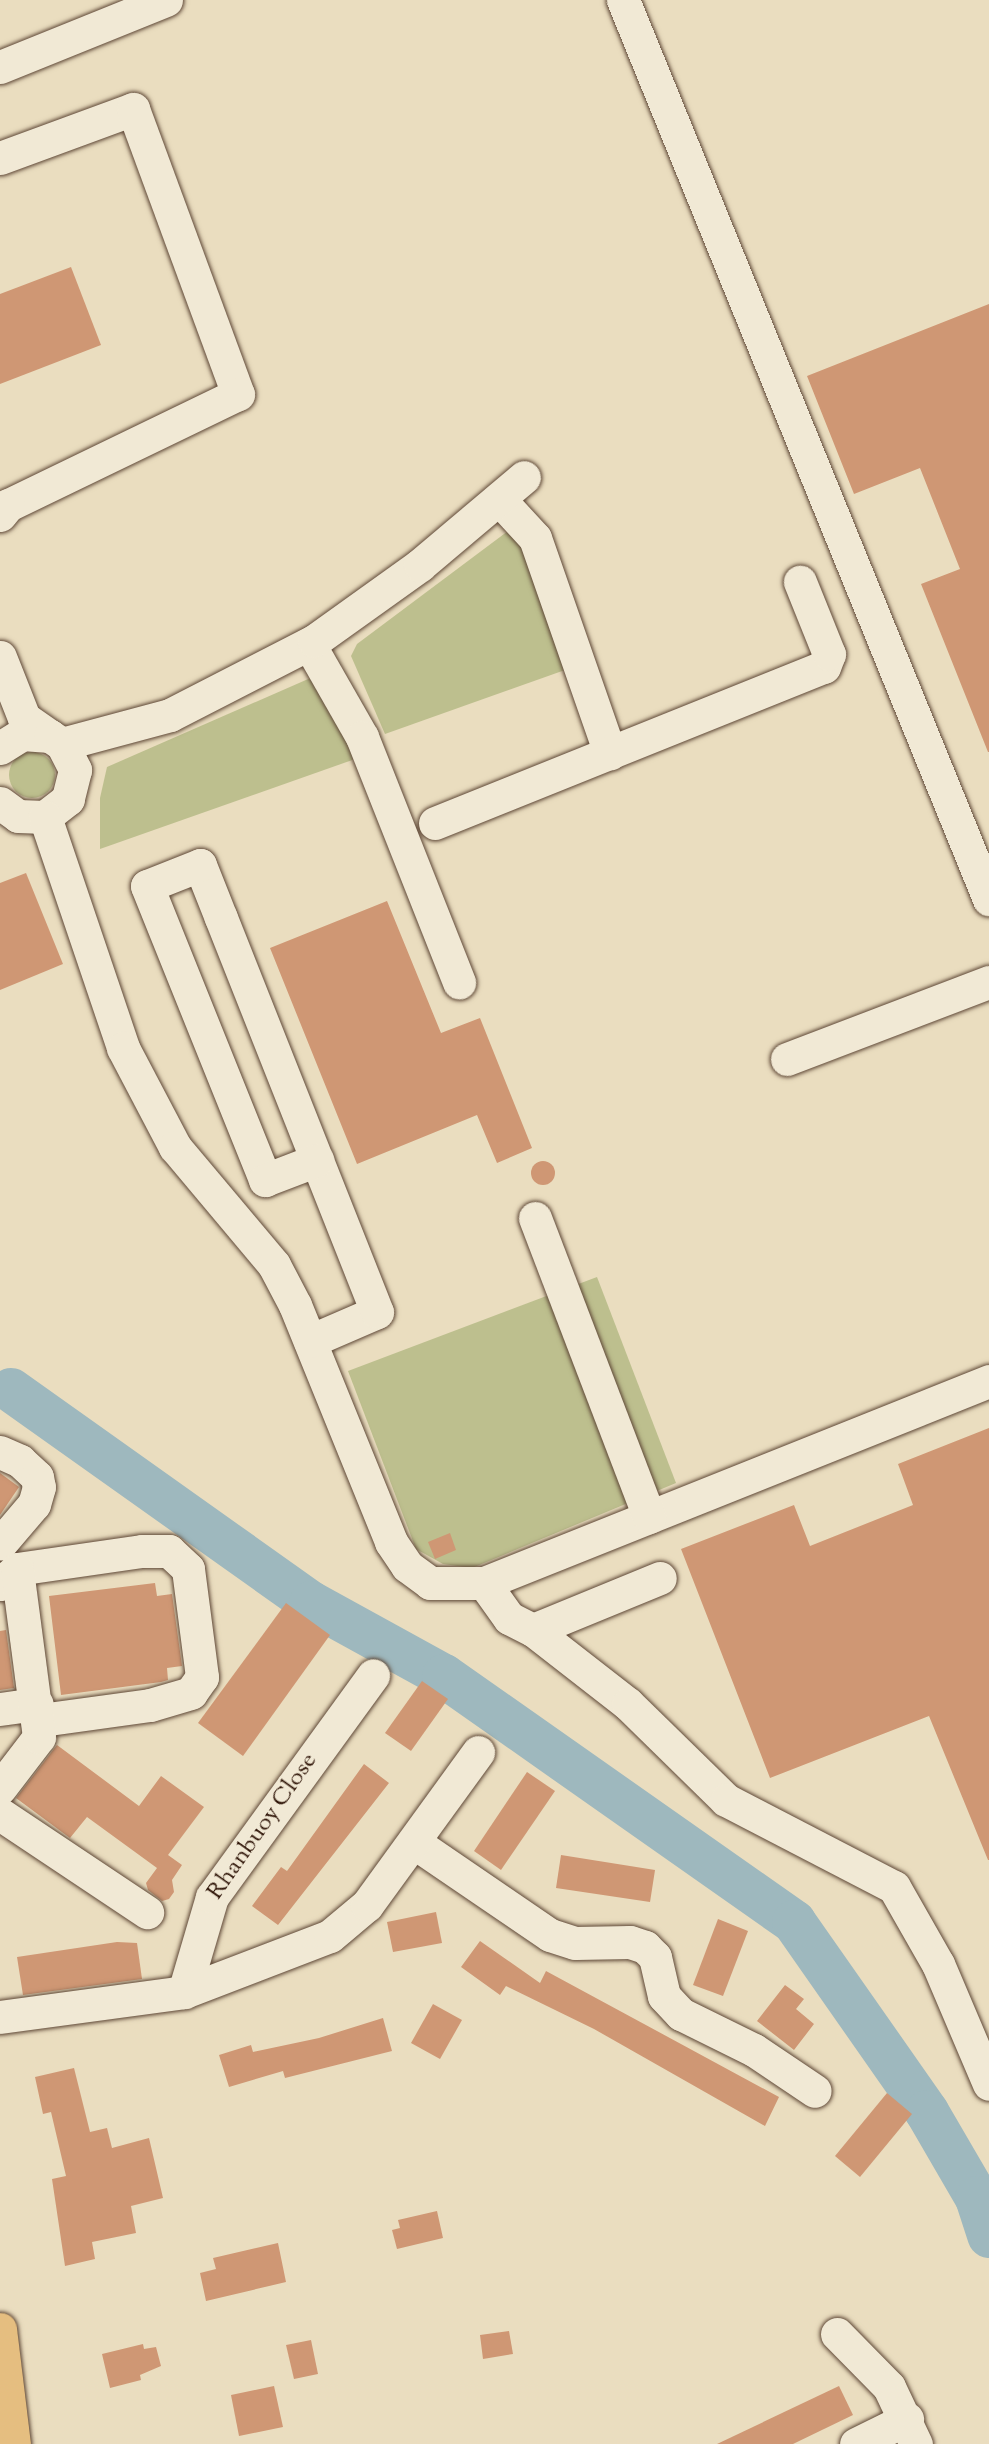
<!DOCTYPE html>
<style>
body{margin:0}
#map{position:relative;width:989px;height:2444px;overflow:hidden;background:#eaddbf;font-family:"Sorts Mill Goudy",serif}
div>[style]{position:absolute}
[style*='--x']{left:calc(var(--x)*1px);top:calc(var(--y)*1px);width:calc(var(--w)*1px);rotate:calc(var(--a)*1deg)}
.green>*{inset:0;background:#bdbf8e}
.round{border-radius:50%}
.river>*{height:44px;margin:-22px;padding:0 22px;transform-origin:22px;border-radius:22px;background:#9eb8be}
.building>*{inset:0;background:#cf9774}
.roads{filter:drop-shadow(0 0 2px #5e4736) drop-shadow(0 0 2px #5e4736)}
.minor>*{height:33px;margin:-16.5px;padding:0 16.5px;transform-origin:16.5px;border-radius:16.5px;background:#f1e9d5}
.highway>*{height:33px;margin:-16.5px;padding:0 16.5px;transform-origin:16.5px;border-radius:16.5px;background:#e5be80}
span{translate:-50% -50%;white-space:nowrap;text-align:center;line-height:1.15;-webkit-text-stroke:4.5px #f1e9d5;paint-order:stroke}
.street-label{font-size:24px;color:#2f1508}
</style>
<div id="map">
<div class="green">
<div style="clip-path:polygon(508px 531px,528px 549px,565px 670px,385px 734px,351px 656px,357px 644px)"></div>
<div style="clip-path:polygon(315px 676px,358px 758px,100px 849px,100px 798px,107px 767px)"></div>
<div class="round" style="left:9px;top:752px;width:46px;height:46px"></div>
<div style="clip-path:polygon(597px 1277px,676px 1483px,472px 1568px,443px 1564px,416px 1549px,348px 1371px)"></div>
</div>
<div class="river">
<div style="--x:11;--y:1390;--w:368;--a:35.4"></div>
<div style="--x:311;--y:1603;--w:152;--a:28.8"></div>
<div style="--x:444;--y:1676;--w:428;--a:35.1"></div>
<div style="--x:794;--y:1922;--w:232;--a:55"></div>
<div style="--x:927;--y:2112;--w:99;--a:59.8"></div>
<div style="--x:977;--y:2198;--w:40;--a:72"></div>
</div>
<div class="building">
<div style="clip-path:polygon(71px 267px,101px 345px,0 384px,0 294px)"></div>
<div style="clip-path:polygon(989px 304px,989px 752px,988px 752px,921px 584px,960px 569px,920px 468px,854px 494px,807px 376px)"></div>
<div style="clip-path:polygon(26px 873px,63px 964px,0 990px,0 883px)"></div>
<div style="clip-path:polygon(387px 901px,441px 1033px,480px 1018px,532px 1148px,497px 1163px,477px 1115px,357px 1164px,270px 948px)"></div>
<div class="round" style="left:531px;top:1161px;width:24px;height:24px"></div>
<div style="clip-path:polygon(989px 1428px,989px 1860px,988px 1860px,929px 1716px,770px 1778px,681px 1549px,794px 1505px,810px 1546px,913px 1505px,898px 1464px)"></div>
<div style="clip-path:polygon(0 1473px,19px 1487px,0 1515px)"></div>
<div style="clip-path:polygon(450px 1533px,456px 1550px,435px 1559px,428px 1542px)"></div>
<div style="clip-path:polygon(155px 1583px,157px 1596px,172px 1594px,182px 1666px,167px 1668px,168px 1680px,161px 1682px,61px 1695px,49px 1596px)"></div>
<div style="clip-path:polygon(286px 1603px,330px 1635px,243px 1756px,198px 1723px)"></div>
<div style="clip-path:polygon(6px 1630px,14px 1688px,0 1690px,0 1631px)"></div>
<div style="clip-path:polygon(422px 1681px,448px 1699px,411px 1751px,385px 1733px)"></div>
<div style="clip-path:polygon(57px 1745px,139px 1806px,161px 1776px,204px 1807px,168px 1855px,182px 1865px,172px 1880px,174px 1892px,169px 1899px,162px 1901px,148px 1890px,146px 1883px,157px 1868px,87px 1817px,70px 1838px,16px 1798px)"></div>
<div style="clip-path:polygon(364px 1764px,389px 1783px,278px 1925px,252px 1906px,281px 1867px,287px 1871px)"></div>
<div style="clip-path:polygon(527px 1772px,555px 1791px,501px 1870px,474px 1851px)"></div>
<div style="clip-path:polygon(561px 1855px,655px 1870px,650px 1902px,556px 1888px)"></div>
<div style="clip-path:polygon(436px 1912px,442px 1943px,393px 1952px,387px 1922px)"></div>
<div style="clip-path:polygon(718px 1919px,748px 1931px,723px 1996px,693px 1985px)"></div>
<div style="clip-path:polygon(480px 1941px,540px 1983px,546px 1971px,779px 2097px,765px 2126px,594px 2029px,506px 1986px,500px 1995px,461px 1967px)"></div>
<div style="clip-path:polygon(117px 1942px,137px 1943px,142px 1979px,23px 1995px,17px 1957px)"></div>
<div style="clip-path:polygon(785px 1985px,804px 1999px,796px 2009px,814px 2024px,794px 2050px,757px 2021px)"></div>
<div style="clip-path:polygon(433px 2004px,462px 2020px,440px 2059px,411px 2043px)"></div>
<div style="clip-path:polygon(383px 2018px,392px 2051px,285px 2078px,283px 2071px,229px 2087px,219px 2055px,251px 2045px,253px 2052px,319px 2038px)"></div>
<div style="clip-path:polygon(74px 2068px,90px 2132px,107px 2128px,112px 2148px,149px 2138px,163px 2198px,131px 2206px,136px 2233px,92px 2242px,95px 2259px,65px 2266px,52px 2179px,66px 2176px,51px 2112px,43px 2114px,35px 2077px)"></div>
<div style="clip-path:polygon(887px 2093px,912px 2114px,860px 2177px,835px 2156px)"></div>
<div style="clip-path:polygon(437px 2211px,443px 2238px,397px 2249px,392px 2230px,400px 2228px,398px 2220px)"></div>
<div style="clip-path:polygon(278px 2243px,286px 2282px,206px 2301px,200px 2273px,216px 2269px,213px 2258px)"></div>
<div style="clip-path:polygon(509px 2331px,513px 2354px,483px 2359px,480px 2335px)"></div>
<div style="clip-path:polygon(311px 2340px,318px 2374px,294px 2379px,286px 2345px)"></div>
<div style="clip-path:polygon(143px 2344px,144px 2349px,156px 2347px,161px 2366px,140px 2375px,141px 2380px,110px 2388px,102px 2354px)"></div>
<div style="clip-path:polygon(274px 2386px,283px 2427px,239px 2436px,231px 2395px)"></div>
<div style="clip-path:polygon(839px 2386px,853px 2415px,793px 2444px,717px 2444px)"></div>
</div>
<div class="roads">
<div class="minor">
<div style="--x:623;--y:0;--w:971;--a:67.85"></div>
<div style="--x:0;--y:67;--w:179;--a:-22"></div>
<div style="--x:0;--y:158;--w:142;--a:-20.2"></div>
<div style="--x:133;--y:109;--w:304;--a:69.8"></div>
<div style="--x:238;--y:394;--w:255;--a:154.2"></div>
<div style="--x:8;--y:505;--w:13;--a:129"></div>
<div style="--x:499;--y:499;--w:53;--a:47.3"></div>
<div style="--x:535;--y:538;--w:228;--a:70.8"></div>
<div style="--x:309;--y:644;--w:107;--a:60.3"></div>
<div style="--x:362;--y:737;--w:264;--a:68.4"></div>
<div style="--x:0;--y:657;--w:66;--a:68.5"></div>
<div style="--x:24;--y:718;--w:32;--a:35"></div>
<div style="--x:62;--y:744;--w:112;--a:-15"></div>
<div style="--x:170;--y:715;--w:162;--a:-27.2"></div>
<div style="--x:314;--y:641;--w:130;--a:-35.6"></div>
<div style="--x:420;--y:565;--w:136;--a:-40.2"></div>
<div style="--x:0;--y:748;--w:26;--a:-32"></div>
<div style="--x:22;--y:734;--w:28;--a:4"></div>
<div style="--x:50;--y:736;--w:14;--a:34"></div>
<div style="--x:62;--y:744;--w:29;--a:63"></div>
<div style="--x:75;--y:770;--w:30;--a:104"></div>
<div style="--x:68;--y:799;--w:29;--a:142"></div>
<div style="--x:45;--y:817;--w:27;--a:-178"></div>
<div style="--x:18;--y:816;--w:22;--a:-144"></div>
<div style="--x:45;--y:817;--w:244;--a:71.3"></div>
<div style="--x:123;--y:1048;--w:112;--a:62.3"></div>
<div style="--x:175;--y:1147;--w:154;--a:50"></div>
<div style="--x:274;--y:1265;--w:45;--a:62.3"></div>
<div style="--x:295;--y:1305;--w:256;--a:67.9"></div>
<div style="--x:391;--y:1542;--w:29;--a:56"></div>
<div style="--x:407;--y:1566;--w:29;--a:36"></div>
<div style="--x:430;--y:1583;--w:54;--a:0"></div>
<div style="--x:484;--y:1583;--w:544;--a:-21.8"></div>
<div style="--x:435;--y:823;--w:419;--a:-21.9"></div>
<div style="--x:824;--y:667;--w:14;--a:-69"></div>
<div style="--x:829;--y:654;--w:78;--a:-111.9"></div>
<div style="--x:787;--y:1059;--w:216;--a:-20.9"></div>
<div style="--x:535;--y:1218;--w:320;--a:69.1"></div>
<div style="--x:310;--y:1341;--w:73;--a:-23.4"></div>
<div style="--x:377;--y:1312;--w:424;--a:-111.6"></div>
<div style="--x:221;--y:918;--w:57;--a:-111.6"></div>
<div style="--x:200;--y:865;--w:57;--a:158.4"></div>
<div style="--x:147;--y:886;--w:317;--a:68.1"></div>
<div style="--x:265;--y:1180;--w:56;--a:-21"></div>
<div style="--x:0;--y:1452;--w:22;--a:24"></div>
<div style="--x:20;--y:1461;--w:23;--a:43"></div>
<div style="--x:37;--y:1477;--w:10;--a:79"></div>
<div style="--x:39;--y:1487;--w:18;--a:106"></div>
<div style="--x:34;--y:1504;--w:52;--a:130.4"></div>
<div style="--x:484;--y:1583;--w:43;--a:54.5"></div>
<div style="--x:509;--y:1618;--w:27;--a:27"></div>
<div style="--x:533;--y:1630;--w:137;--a:-22.3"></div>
<div style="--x:0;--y:1584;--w:23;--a:-41"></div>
<div style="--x:17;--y:1569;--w:126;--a:-8.2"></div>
<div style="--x:142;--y:1551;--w:27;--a:0"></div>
<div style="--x:169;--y:1551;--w:26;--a:43"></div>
<div style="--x:188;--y:1569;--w:109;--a:82.6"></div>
<div style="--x:202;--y:1677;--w:19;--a:125"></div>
<div style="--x:191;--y:1693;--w:43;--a:163.7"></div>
<div style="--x:150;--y:1705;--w:111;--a:172.2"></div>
<div style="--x:533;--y:1630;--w:120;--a:37.9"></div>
<div style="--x:628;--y:1704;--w:137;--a:44.4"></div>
<div style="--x:726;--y:1800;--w:189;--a:27.4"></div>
<div style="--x:894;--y:1887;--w:89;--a:60.3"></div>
<div style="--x:938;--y:1964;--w:130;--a:67"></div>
<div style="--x:0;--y:1709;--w:37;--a:-8"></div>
<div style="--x:0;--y:1788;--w:64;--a:-52.6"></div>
<div style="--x:39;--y:1737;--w:169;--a:-97.5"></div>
<div style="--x:0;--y:1814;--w:177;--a:33.7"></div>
<div style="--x:415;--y:1843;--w:163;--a:34.3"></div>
<div style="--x:550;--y:1935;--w:26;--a:18"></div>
<div style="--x:575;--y:1943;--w:55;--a:-1"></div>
<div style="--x:630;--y:1942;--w:16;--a:18"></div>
<div style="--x:645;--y:1947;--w:14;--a:45"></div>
<div style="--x:655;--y:1957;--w:40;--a:77"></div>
<div style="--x:664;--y:1996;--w:25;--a:47"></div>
<div style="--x:681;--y:2014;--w:81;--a:26.3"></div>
<div style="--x:754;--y:2050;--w:73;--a:33.9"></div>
<div style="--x:184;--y:1992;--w:99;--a:-73.6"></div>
<div style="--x:212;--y:1897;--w:274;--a:-54"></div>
<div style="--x:0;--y:2017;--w:186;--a:-7.7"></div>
<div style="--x:184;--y:1992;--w:156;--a:-21"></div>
<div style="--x:330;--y:1936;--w:48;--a:-40"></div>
<div style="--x:367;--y:1905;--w:189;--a:-54"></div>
<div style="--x:837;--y:2334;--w:74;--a:45.5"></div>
<div style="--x:889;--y:2387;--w:63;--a:64.7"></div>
<div style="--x:856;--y:2444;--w:57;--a:-26.1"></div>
</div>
<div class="highway">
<div style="--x:0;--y:2329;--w:116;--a:83.1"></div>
</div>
</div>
<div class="street-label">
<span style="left:263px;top:1827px;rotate:-55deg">Rhanbuoy Close</span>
</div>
</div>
